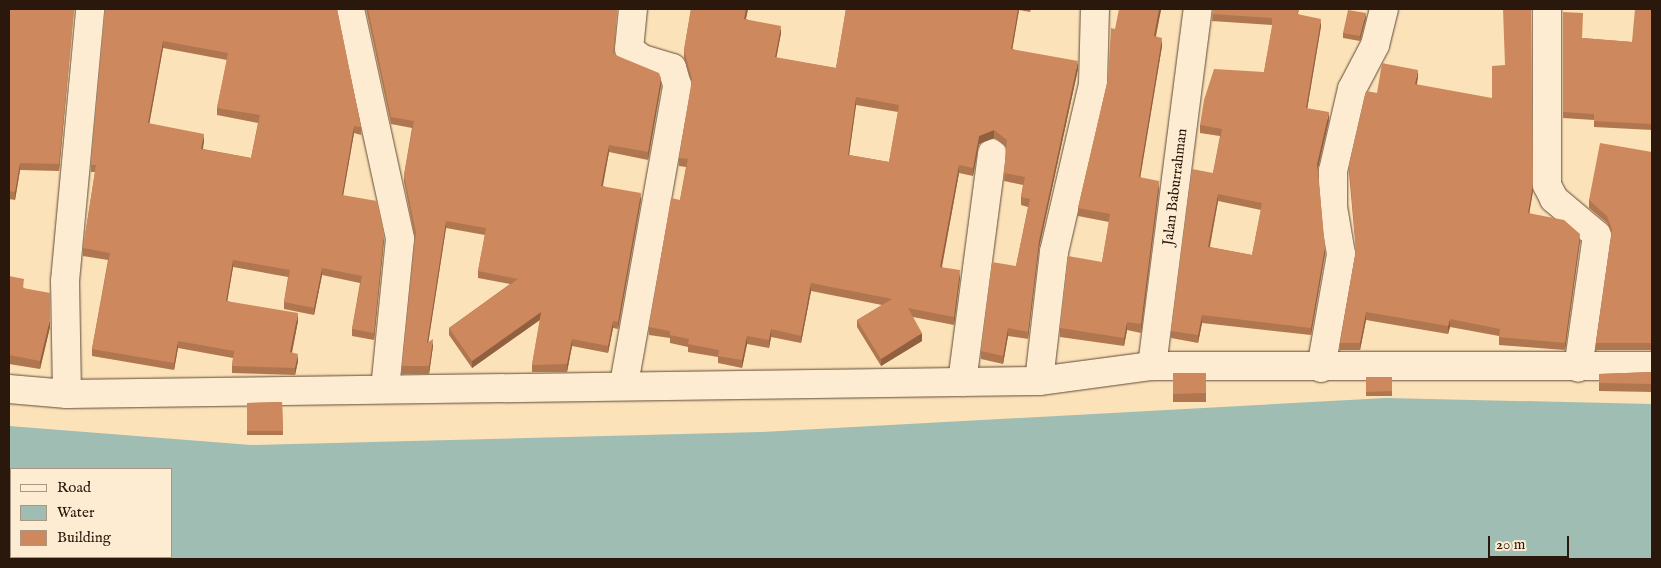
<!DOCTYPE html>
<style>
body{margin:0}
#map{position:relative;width:1661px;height:568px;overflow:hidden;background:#fce2b8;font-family:"IM FELL English",serif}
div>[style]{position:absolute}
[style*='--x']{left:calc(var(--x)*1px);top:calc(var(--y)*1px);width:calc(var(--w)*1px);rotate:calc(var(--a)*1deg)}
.water>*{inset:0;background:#9fbdb2}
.roads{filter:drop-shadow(0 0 1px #5e4a38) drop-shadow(0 0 1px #5e4a38)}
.minor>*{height:28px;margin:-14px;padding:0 14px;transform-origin:14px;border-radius:14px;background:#fdecd1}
.wall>*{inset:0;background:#b07650}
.shaded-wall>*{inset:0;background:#906041}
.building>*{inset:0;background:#cd895d}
span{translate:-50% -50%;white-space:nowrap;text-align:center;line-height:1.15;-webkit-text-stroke:4.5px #fdecd1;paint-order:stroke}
.street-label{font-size:15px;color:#2a180d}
.frame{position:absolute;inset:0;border:10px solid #2a180d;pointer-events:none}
.legend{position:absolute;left:10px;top:468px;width:162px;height:90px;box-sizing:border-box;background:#fdecd1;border:1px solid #a99783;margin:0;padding:6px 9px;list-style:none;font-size:15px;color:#2a180d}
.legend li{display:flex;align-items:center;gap:10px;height:25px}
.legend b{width:25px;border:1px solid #a99783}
.scale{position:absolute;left:1488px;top:536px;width:81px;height:22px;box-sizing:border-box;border:2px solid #2a180d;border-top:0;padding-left:6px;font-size:15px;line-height:18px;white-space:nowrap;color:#2a180d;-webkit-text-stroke:4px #fdecd1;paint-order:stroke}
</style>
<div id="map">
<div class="water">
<div style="clip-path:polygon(evenodd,1386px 398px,1652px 404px,1652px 559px,9px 559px,9px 426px,251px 445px,761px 432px,1386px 398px,11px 469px,171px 469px,171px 557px,11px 557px,11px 469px)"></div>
</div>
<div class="roads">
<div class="minor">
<div style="--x:350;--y:9;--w:235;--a:77.7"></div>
<div style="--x:400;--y:239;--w:150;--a:95.7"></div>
<div style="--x:1547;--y:9;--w:176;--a:90"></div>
<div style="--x:1547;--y:185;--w:16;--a:63"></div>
<div style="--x:1554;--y:199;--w:56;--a:39.9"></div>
<div style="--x:1597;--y:235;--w:134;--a:98.1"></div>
<div style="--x:1152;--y:366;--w:360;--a:-82.7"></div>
<div style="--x:1321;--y:368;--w:116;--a:-80"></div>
<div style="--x:1341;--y:254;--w:48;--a:-99.7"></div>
<div style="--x:1333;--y:207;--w:36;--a:-90"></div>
<div style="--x:1333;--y:171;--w:84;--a:-77"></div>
<div style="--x:1352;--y:89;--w:50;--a:-62.4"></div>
<div style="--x:1375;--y:45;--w:37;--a:-76"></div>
<div style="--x:1039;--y:381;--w:130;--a:-83.4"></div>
<div style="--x:1054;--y:252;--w:172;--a:-76.9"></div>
<div style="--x:1093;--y:84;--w:75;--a:-88.5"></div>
<div style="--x:962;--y:382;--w:231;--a:-82.5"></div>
<div style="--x:624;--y:384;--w:304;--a:-79.9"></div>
<div style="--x:677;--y:85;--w:18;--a:-106"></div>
<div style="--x:672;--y:68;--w:31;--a:-163"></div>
<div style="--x:642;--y:59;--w:16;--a:-142"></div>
<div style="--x:629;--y:49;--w:40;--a:-84.3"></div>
<div style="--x:9;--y:389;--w:58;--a:4.9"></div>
<div style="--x:67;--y:394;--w:972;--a:-0.77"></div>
<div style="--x:1039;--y:381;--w:114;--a:-7.6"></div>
<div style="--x:1152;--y:366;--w:500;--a:0"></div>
<div style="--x:67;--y:394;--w:113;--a:-91"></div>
<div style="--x:65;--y:281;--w:273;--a:-84.7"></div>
</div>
</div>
<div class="wall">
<div style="clip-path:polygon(9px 9px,74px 9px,59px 171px,20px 170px,15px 200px,9px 199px)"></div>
<div style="clip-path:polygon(evenodd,105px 9px,337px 9px,361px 127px,361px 135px,354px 133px,343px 195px,384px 240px,374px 340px,352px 336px,352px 329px,360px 283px,322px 275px,314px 315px,284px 309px,284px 302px,288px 277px,233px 267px,227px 301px,298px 321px,292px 353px,298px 361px,295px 375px,232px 373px,232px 366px,233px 358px,178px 348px,174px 370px,92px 356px,92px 349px,108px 260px,83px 256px,83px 248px,95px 172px,91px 172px,91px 165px,105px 9px,163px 48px,227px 60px,217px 108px,217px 115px,258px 123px,251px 158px,203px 149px,204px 141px,149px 124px,163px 48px)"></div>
<div style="clip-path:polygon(366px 9px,617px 9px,614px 54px,661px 86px,648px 160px,609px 152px,603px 186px,641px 200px,618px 329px,613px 328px,608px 353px,572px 346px,567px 372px,532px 372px,532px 365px,540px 320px,472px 368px,449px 335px,449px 328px,510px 284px,478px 278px,478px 271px,485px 235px,446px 228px,428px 343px,433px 346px,429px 374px,402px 374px,402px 366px,415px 238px,404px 182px,404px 175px,412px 128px,391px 124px)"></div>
<div style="clip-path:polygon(evenodd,691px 9px,748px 9px,746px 19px,781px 33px,776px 58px,836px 68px,846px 9px,1031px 9px,1030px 12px,1019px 10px,1012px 49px,1078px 69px,1039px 248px,1028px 339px,1008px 336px,1003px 364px,981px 359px,981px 351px,1016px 266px,1028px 207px,1021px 205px,1021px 197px,1023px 185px,1004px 181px,1006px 147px,994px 138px,979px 144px,973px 176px,959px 173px,942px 267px,960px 278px,954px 325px,913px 317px,922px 341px,881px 366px,857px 327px,857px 320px,882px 305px,811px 291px,801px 343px,771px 337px,769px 348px,747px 344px,742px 368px,718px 363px,718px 357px,688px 352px,688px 347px,670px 343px,670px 338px,649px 335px,649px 327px,680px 200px,686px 167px,679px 166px,679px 158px,692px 84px,684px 58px,684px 50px,691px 9px,856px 105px,898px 112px,889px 162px,849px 155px,856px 105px)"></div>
<div style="clip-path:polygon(1161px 9px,1156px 36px,1162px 46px,1140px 177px,1159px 189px,1141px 333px,1127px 330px,1124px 346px,1060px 337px,1060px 328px,1102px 262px,1109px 222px,1078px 216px,1078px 208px,1108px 79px,1115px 29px)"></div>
<div style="clip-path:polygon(evenodd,1213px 9px,1299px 9px,1298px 14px,1321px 26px,1307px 109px,1329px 120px,1318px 169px,1325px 254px,1311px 335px,1202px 323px,1198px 343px,1171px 338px,1171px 331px,1213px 173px,1220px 136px,1200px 133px,1200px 125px,1264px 72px,1272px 28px,1272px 25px,1212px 21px,1213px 9px,1218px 201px,1261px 210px,1252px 255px,1210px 247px,1218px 201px)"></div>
<div style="clip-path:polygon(1652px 9px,1652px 130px,1594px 127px,1594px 120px,1563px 118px,1563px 12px,1582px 38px,1632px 42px)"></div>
<div style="clip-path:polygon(1366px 18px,1360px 41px,1343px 38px,1343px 33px)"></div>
<div style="clip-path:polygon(1418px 77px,1417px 84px,1533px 191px,1529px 213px,1580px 241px,1565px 350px,1499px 345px,1499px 336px,1450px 327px,1448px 334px,1366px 320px,1360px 350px,1340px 350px,1340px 343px,1356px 251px,1349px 173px,1349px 165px,1377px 93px)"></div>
<div style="clip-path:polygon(1652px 152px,1652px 350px,1596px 350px,1596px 343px,1612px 235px,1607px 223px,1589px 208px,1589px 200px)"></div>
<div style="clip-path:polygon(9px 276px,24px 288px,50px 327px,40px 369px,9px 364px)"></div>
<div style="clip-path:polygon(1652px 372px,1652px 392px,1599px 391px,1599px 374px)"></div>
<div style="clip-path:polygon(1173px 373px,1206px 373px,1206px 402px,1173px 402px)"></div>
<div style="clip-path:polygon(1366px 377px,1392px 377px,1392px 396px,1366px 396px)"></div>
<div style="clip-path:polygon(282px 402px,283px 435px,247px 435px,247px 403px)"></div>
</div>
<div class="shaded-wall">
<div style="clip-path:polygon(74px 9px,59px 171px,59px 164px)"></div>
<div style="clip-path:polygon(746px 9px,748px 9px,744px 27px,744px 19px)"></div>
<div style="clip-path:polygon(1018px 9px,1019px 9px,1019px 10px,1011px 57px,1011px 49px)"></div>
<div style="clip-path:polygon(1159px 9px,1161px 9px,1161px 10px,1154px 44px,1154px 36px)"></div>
<div style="clip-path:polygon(1366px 13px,1366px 18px,1360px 41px,1360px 36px)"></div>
<div style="clip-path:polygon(1321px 19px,1321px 26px,1306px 116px,1306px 108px)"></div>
<div style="clip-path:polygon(781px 26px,781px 33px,775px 65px,775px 57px)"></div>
<div style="clip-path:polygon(1162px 38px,1162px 46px,1139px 185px,1139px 177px)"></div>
<div style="clip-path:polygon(163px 41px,163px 48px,148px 131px,148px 123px)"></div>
<div style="clip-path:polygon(1078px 61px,1078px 69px,1039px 248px,1028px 339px,1028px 332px,1039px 241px)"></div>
<div style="clip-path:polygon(1418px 70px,1418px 77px,1415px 91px,1415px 84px)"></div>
<div style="clip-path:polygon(661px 78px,661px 86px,648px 160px,648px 152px)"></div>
<div style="clip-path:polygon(856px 97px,856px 105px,848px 163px,848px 155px)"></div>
<div style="clip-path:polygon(1329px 112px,1329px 120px,1317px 171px,1317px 164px)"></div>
<div style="clip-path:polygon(354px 126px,354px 133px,342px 202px,342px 195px)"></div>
<div style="clip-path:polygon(994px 130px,994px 138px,979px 144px,973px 176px,973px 168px,979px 136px)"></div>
<div style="clip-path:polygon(204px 134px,204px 141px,201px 156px,201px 149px)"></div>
<div style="clip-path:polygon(609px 145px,609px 152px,601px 193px,601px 186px)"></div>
<div style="clip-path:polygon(20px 163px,20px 170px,15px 200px,15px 192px)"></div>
<div style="clip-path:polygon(959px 165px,959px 173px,940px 275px,940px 267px)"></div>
<div style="clip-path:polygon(1159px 181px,1159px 189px,1141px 333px,1141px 324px)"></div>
<div style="clip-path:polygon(1533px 184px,1533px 191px,1528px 221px,1528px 213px)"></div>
<div style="clip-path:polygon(641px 193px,641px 200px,618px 329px,618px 322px)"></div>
<div style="clip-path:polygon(1218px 194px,1218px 201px,1208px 254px,1208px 247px)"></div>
<div style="clip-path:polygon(446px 221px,446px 228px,427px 351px,427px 343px)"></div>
<div style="clip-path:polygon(384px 233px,384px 240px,374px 340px,374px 333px)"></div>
<div style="clip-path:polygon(1580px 234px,1580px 241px,1565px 350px,1565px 343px)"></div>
<div style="clip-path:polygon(1325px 247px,1325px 254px,1311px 335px,1311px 328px)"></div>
<div style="clip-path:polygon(233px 260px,233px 267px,226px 309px,226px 301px)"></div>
<div style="clip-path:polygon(322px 268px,322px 275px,314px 315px,314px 308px)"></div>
<div style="clip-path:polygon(960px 270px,960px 278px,954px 325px,954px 317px)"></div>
<div style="clip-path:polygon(811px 283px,811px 291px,801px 343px,801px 336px)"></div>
<div style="clip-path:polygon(541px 312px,541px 319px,472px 368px,472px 361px)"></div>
<div style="clip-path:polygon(1366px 312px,1366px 320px,1360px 350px,1360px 343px)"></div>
<div style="clip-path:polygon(298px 313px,298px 321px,290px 360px,290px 352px)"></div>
<div style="clip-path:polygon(1202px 315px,1202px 323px,1198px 343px,1198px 335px)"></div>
<div style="clip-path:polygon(50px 319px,50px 327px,40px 369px,40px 361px)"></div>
<div style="clip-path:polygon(1450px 319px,1450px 327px,1448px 334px,1448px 326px)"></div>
<div style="clip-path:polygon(613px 321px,613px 328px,608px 353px,608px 346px)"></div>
<div style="clip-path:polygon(1127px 322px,1127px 330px,1124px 346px,1124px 338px)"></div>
<div style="clip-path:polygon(1008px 328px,1008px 336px,1003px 364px,1003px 356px)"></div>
<div style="clip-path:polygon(771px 329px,771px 337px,769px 348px,769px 340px)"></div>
<div style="clip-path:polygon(922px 333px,922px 341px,881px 366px,881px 359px)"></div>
<div style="clip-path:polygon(747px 336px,747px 344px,742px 368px,742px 360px)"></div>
<div style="clip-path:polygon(433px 339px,433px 346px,429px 374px,429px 366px)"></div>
<div style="clip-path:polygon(572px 339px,572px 346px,567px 372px,567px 364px)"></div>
<div style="clip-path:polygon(178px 341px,178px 348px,174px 370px,174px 363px)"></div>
<div style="clip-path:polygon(298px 354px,298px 361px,295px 375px,295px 368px)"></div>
</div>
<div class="building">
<div style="clip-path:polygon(9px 9px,74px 9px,59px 164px,20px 163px,15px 192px,9px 191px)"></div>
<div style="clip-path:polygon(evenodd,105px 9px,337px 9px,361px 127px,354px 126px,342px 195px,377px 201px,384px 233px,374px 333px,352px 329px,362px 276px,322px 268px,314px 308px,284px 302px,290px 270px,233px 260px,226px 301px,298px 313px,290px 352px,298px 354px,295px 368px,232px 366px,234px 351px,178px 341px,174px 363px,92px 349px,110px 253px,83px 248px,96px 165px,91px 165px,105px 9px,163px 41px,228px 53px,217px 108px,260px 115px,251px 158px,201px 149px,204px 134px,148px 123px,163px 41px)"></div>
<div style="clip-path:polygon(368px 9px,617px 9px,613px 54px,659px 73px,661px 78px,648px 152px,609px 145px,601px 186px,641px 193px,618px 322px,613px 321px,608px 346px,572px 339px,567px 364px,532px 365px,541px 312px,472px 361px,449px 328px,518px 279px,478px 271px,486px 228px,446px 221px,427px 343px,433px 339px,429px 366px,402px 366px,416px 233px,404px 175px,414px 121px,391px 117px)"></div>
<div style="clip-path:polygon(evenodd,691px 9px,746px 9px,744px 19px,781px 26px,775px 57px,836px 68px,846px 9px,1018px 9px,1011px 49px,1078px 61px,1039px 241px,1028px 332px,1008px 328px,1003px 356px,981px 351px,992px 262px,1016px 266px,1030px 199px,1021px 197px,1025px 177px,1004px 173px,1007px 140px,994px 130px,979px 136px,973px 168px,959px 165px,940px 267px,960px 270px,954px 317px,908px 308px,922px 333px,881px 359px,857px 320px,892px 299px,811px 283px,801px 336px,771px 329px,769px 340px,747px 336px,742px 360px,718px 356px,719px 350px,688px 344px,689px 339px,670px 335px,670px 331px,649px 327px,671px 198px,680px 200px,688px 159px,679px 158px,692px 79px,684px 50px,691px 9px,856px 97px,899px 105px,889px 162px,848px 155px,856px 97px)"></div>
<div style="clip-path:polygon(1119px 9px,1159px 9px,1154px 36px,1162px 38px,1139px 177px,1159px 181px,1141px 324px,1127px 322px,1124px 338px,1060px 328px,1068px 256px,1102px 262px,1110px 214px,1078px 208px,1108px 79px,1111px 28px,1115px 29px)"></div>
<div style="clip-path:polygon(evenodd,1213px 9px,1298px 9px,1297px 14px,1321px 19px,1306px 108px,1329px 112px,1317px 164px,1325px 247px,1311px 328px,1202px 315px,1198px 335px,1171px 331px,1192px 169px,1213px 173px,1222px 129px,1200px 125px,1204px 100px,1214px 69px,1264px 72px,1272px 26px,1272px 18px,1212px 14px,1213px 9px,1218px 194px,1262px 203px,1252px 255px,1208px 247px,1218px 194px)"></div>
<div style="clip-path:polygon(1503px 9px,1531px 9px,1533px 184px,1528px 213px,1564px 220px,1580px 234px,1565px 343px,1499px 337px,1500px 329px,1450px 319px,1448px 326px,1366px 312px,1360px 343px,1340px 343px,1356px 249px,1349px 165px,1366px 91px,1377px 93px,1382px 63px,1418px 70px,1415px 84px,1492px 98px,1492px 66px,1505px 65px)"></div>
<div style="clip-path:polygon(1635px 9px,1652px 9px,1652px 124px,1594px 121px,1594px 114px,1563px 112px,1563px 12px,1583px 13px,1582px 38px,1632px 42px)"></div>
<div style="clip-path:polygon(1348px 10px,1366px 13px,1360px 36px,1343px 33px)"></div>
<div style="clip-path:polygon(1600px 143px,1652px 152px,1652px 343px,1596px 343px,1612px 229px,1607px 216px,1589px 200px)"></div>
<div style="clip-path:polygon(9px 276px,24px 279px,23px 288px,50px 293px,50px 319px,40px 361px,9px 355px)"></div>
<div style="clip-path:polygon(1652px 372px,1652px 384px,1599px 383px,1599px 374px)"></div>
<div style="clip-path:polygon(1173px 373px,1206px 373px,1206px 393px,1173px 394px)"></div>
<div style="clip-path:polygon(1366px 377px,1392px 377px,1392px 391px,1366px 392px)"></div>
<div style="clip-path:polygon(282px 402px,283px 431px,247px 431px,247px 403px)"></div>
</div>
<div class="street-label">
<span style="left:1175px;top:187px;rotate:-83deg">Jalan Baburrahman</span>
</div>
<div class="frame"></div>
<ul class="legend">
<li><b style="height:6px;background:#fdecd1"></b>Road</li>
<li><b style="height:14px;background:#9fbdb2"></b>Water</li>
<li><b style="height:14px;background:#cd895d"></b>Building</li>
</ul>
<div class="scale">20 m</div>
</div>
